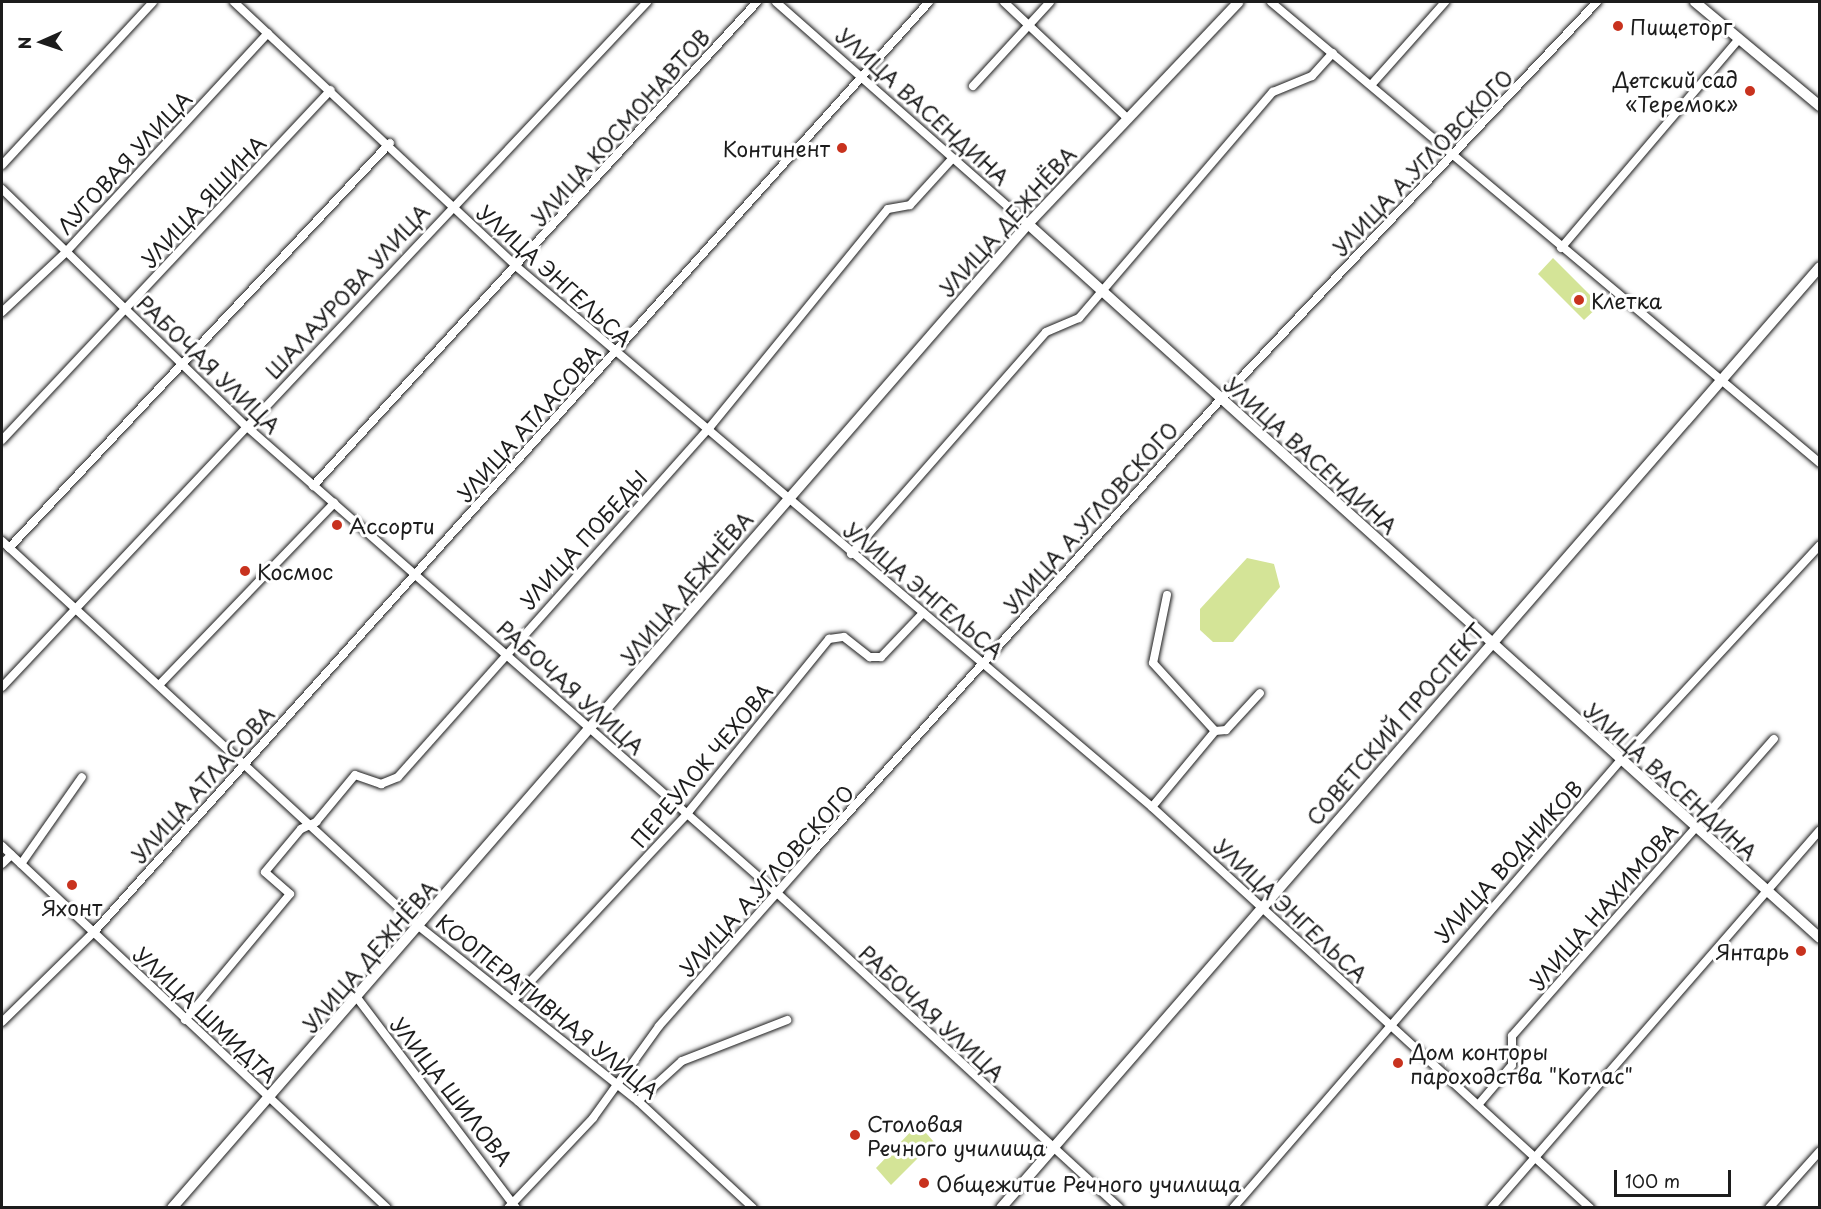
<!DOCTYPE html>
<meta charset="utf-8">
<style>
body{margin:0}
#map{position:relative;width:1821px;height:1209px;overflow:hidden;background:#fff;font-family:"Playpen Sans",sans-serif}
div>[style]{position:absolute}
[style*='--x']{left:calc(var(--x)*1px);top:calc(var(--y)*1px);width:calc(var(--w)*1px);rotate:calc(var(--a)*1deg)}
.green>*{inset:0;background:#d4e497}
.roads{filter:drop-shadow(0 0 2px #1c1c1c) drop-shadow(0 0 2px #1c1c1c)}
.street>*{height:8px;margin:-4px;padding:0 4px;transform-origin:4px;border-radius:4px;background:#fff}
.secondary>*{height:10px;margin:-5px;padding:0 5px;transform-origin:5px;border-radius:5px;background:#fff}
.dots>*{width:16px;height:16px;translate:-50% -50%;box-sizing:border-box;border:3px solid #fff;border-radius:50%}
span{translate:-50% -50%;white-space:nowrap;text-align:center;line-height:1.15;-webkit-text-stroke:6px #fff;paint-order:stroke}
.poi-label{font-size:21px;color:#1c1c1c}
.left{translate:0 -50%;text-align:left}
.right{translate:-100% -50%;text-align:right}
.street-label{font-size:21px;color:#1c1c1c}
.frame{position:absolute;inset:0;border:3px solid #1c1c1c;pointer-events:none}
.north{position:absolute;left:12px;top:12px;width:60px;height:60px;-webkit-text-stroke:4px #fff;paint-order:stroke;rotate:267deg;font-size:16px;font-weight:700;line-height:24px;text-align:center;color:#1c1c1c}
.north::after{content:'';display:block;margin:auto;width:21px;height:27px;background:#1c1c1c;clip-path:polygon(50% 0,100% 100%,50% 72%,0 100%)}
.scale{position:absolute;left:1614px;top:1170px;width:117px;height:27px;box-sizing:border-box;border:3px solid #1c1c1c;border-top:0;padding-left:8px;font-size:18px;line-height:21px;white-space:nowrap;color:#1c1c1c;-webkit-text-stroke:4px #fff;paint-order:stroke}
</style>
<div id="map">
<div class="green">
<div style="clip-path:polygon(1553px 258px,1600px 305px,1584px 320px,1538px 274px)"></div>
<div style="clip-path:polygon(1247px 558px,1274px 564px,1280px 587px,1233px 642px,1213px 642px,1200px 630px,1200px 609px)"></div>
<div style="clip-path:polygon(918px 1124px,934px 1142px,891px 1185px,876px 1168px)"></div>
</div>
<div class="roads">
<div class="street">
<div style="--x:234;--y:2;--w:388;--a:43.1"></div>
<div style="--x:517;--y:267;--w:834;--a:40.38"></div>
<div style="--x:1152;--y:807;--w:594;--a:42.47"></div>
<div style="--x:776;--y:2;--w:336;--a:41.4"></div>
<div style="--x:1004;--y:2;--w:170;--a:43.3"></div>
<div style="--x:1271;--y:2;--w:717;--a:40.02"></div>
<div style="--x:1372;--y:84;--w:110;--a:-48.3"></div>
<div style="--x:973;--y:86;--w:114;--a:-47.5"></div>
<div style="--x:2;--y:165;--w:222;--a:-47.2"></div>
<div style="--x:2;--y:189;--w:340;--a:44.2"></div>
<div style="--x:246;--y:426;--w:707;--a:41.33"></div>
<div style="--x:777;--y:893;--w:465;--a:42.6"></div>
<div style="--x:1561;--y:248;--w:275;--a:-49.6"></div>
<div style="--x:2;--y:312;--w:86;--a:-43.1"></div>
<div style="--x:65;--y:253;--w:299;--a:-47.3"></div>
<div style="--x:2;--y:440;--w:480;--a:-46.8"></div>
<div style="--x:313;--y:486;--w:657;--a:-47.47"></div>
<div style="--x:2;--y:541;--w:569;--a:42.72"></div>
<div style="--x:420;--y:927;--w:279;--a:38.6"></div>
<div style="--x:638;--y:1101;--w:157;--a:42.9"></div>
<div style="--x:9;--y:548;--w:556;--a:-46.75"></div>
<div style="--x:851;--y:554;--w:295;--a:-48.7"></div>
<div style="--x:1046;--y:332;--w:36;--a:-23"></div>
<div style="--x:1079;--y:318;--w:298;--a:-49.4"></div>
<div style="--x:1273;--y:92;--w:42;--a:-22.3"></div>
<div style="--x:1312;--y:76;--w:31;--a:-48"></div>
<div style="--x:1167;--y:595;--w:69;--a:101.6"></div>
<div style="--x:1153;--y:663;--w:92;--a:47.6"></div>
<div style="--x:161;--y:683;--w:250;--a:-46.1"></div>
<div style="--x:2;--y:687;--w:941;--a:-46.72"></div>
<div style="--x:1152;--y:807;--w:99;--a:-50.3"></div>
<div style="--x:1215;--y:731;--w:11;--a:-5"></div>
<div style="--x:1226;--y:730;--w:50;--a:-47.4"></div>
<div style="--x:2;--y:846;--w:528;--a:43.24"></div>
<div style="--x:2;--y:864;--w:13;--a:-45"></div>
<div style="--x:21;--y:864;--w:106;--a:-55"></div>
<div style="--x:358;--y:999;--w:262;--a:52.9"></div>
<div style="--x:514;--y:999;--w:252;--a:-46.9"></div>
<div style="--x:686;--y:815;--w:227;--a:-50.9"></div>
<div style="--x:829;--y:639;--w:15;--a:-8"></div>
<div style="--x:844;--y:637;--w:33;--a:38"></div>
<div style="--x:870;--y:657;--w:11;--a:0"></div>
<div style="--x:881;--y:657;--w:61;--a:-46.3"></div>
<div style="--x:185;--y:1020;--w:164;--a:-50.2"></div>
<div style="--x:290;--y:894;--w:33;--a:-139"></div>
<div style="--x:265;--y:872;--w:56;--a:-50.1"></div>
<div style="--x:301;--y:829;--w:17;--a:-25"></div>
<div style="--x:316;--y:822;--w:61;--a:-50.3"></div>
<div style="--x:355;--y:775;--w:28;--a:19"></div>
<div style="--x:381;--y:784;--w:18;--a:-22"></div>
<div style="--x:398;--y:777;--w:469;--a:-48.3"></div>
<div style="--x:710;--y:427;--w:281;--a:-50.8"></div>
<div style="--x:888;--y:209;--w:22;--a:-10"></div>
<div style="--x:910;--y:205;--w:62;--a:-47.6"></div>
<div style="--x:2;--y:1022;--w:127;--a:-44.4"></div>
<div style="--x:93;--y:933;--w:1251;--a:-48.08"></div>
<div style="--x:638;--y:1101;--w:59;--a:-42.3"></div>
<div style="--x:682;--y:1061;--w:113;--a:-21.3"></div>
<div style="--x:1478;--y:1105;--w:52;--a:-49.6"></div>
<div style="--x:1512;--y:1065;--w:29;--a:-90"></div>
<div style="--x:1512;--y:1036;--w:396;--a:-48.6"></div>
<div style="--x:508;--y:1208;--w:124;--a:-46.6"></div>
<div style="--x:593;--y:1118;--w:113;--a:-54.3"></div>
<div style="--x:659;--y:1026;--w:230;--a:-48.5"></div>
<div style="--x:811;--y:854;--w:612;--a:-47.98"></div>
<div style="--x:1221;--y:399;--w:547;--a:-46.56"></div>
<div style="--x:1233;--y:1208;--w:591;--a:-49.11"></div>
<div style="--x:1620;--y:761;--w:294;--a:-47.2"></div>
<div style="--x:1491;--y:1208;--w:501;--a:-48.96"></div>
<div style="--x:1769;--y:1208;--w:76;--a:-48.2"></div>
</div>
<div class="secondary">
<div style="--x:1695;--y:2;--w:163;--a:39.8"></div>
<div style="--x:1028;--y:224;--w:1066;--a:42.04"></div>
<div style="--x:172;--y:1208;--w:1304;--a:-48.98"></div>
<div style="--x:1028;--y:224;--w:306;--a:-46.5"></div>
<div style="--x:1001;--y:1208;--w:1247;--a:-48.97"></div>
</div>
</div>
<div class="dots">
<div style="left:1618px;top:26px;background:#c8321e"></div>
<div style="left:1750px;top:91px;background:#c8321e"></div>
<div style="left:842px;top:148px;background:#c8321e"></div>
<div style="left:1579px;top:300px;background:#c8321e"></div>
<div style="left:337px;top:525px;background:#c8321e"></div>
<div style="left:245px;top:571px;background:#c8321e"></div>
<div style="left:72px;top:885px;background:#c8321e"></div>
<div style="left:1801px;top:951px;background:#c8321e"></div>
<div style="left:1398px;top:1063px;background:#c8321e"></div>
<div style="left:855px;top:1135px;background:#c8321e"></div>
<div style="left:924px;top:1183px;background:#c8321e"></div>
</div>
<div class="poi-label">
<span class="left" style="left:1630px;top:26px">Пищеторг</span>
<span class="right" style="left:1738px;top:91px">Детский сад<br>«Теремок»</span>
<span class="right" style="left:830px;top:148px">Континент</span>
<span class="left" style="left:1591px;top:300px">Клетка</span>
<span class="left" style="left:349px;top:525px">Ассорти</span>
<span class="left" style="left:257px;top:571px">Космос</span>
<span style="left:72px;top:907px">Яхонт</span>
<span class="right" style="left:1789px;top:951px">Янтарь</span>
<span class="left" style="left:1410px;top:1063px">Дом конторы<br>пароходства "Котлас"</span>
<span class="left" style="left:867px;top:1135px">Столовая<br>Речного училища</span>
<span class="left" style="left:936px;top:1183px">Общежитие Речного училища</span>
</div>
<div class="street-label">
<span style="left:923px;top:106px;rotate:42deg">УЛИЦА ВАСЕНДИНА</span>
<span style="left:620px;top:127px;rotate:-48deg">УЛИЦА КОСМОНАВТОВ</span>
<span style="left:124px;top:162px;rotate:-47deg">ЛУГОВАЯ УЛИЦА</span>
<span style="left:1422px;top:162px;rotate:-46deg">УЛИЦА А.УГЛОВСКОГО</span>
<span style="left:203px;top:201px;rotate:-47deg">УЛИЦА ЯШИНА</span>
<span style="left:1007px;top:221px;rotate:-48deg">УЛИЦА ДЕЖНЁВА</span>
<span style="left:555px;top:275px;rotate:42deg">УЛИЦА ЭНГЕЛЬСА</span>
<span style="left:347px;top:291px;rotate:-47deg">ШАЛАУРОВА УЛИЦА</span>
<span style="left:209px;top:364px;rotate:44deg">РАБОЧАЯ УЛИЦА</span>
<span style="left:528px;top:423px;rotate:-48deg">УЛИЦА АТЛАСОВА</span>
<span style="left:1311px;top:455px;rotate:42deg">УЛИЦА ВАСЕНДИНА</span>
<span style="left:1090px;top:517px;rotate:-48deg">УЛИЦА А.УГЛОВСКОГО</span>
<span style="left:583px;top:539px;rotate:-48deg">УЛИЦА ПОБЕДЫ</span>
<span style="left:686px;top:588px;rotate:-50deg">УЛИЦА ДЕЖНЁВА</span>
<span style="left:924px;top:590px;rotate:40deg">УЛИЦА ЭНГЕЛЬСА</span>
<span style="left:571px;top:687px;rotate:42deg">РАБОЧАЯ УЛИЦА</span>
<span style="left:1395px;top:724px;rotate:-49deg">СОВЕТСКИЙ ПРОСПЕКТ</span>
<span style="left:701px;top:765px;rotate:-50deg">ПЕРЕУЛОК ЧЕХОВА</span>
<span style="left:1671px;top:781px;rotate:42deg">УЛИЦА ВАСЕНДИНА</span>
<span style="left:202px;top:784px;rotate:-48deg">УЛИЦА АТЛАСОВА</span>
<span style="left:1508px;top:861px;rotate:-48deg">УЛИЦА ВОДНИКОВ</span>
<span style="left:766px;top:880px;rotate:-48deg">УЛИЦА А.УГЛОВСКОГО</span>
<span style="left:1603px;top:906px;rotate:-49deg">УЛИЦА НАХИМОВА</span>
<span style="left:1291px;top:910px;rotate:43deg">УЛИЦА ЭНГЕЛЬСА</span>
<span style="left:369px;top:956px;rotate:-49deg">УЛИЦА ДЕЖНЁВА</span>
<span style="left:548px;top:1006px;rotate:39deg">КООПЕРАТИВНАЯ УЛИЦА</span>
<span style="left:932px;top:1013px;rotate:43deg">РАБОЧАЯ УЛИЦА</span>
<span style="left:206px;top:1014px;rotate:43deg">УЛИЦА ШМИДТА</span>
<span style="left:452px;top:1091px;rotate:52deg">УЛИЦА ШИЛОВА</span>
</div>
<div class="frame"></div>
<div class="north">N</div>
<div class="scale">100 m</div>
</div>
